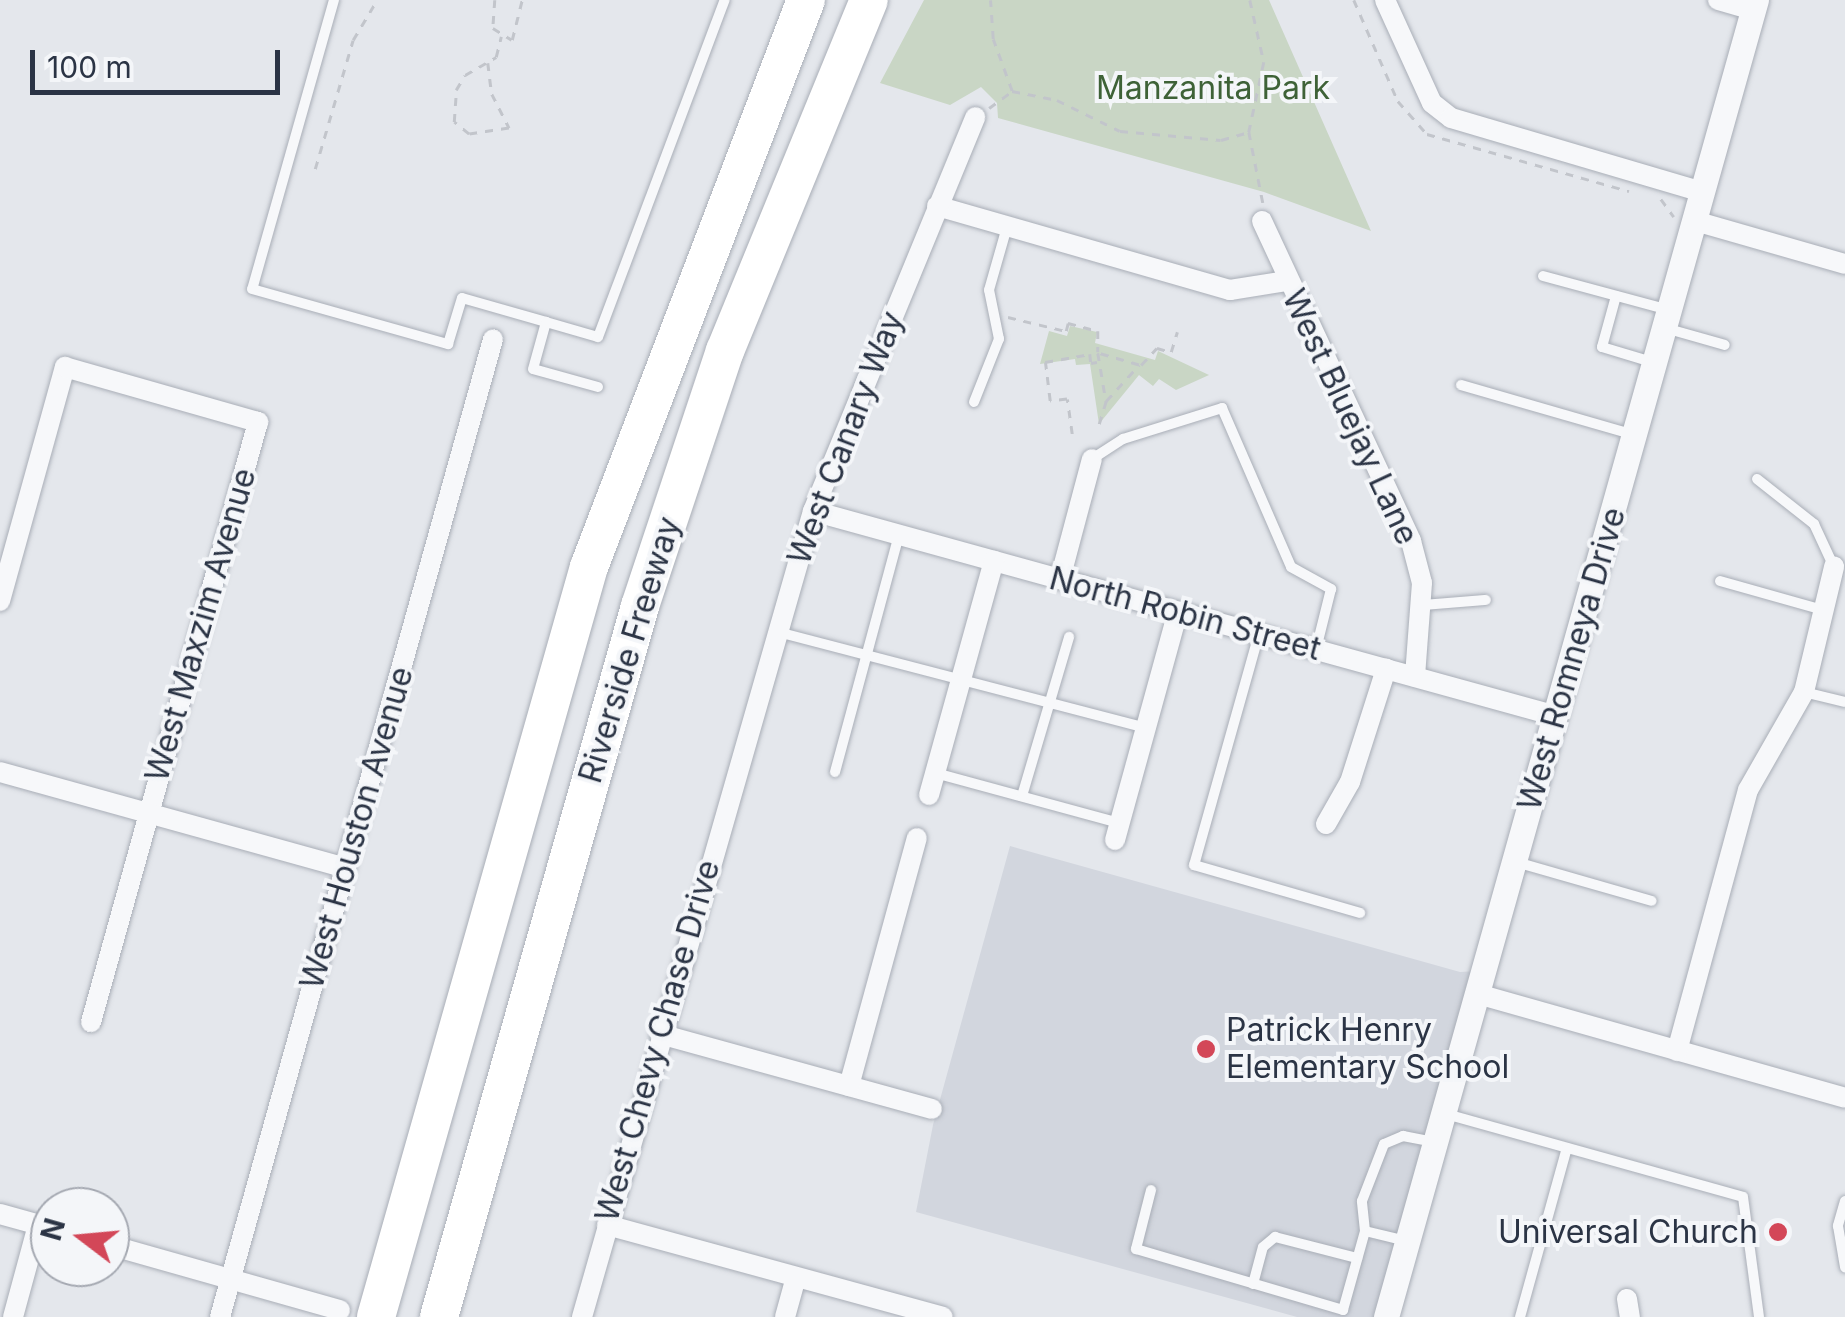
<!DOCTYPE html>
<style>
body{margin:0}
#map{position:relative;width:1845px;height:1317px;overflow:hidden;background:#e4e7ec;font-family:Inter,sans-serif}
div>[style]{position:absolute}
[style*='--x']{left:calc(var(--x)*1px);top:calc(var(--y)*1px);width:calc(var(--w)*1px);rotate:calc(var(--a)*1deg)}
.built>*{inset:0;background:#d2d6de}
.green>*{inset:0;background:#c9d6c5}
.path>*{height:2.5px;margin-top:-1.25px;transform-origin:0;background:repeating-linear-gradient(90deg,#c2c5cb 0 8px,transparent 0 16px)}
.roads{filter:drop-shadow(0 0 2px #a9aeb7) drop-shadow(0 0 2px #a9aeb7)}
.service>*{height:10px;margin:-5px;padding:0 5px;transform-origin:5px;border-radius:5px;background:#f7f8fa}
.minor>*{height:20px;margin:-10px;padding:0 10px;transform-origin:10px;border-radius:10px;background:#f7f8fa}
.tertiary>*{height:25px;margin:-12.5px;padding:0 12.5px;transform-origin:12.5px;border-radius:12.5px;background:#f7f8fa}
.motorway>*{height:38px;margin:-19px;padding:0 19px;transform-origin:19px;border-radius:19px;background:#fff}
.dots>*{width:28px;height:28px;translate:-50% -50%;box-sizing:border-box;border:5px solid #f4f6f9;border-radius:50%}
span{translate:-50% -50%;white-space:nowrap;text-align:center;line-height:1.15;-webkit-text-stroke:8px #f4f6f9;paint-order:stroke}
.park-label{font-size:32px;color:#3e6237}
.street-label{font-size:32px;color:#2b3445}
.poi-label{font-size:32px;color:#2b3445}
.left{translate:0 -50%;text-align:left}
.right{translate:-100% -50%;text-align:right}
.north{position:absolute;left:30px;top:1187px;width:100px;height:100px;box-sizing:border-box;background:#f4f6f9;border:2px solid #a4a8b1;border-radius:50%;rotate:286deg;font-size:28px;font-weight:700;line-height:40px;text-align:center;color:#2b3445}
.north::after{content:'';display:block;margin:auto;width:35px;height:45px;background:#d34758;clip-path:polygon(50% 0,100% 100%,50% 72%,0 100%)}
.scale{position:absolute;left:30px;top:50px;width:250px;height:45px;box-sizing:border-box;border:5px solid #2b3445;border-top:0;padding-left:12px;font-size:30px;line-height:35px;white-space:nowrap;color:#2b3445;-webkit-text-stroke:8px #f4f6f9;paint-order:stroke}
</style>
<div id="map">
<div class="built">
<div style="clip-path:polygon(1010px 846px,1460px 972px,1479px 971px,1383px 1317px,1297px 1317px,916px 1212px,933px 1125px)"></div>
</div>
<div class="green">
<div style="clip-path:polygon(924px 0,1269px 0,1371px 231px,1264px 192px,998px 118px,997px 103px,981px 87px,950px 105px,880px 83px)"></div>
<div style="clip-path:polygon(1070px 326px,1097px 332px,1095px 343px,1155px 360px,1158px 351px,1209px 375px,1176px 390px,1159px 379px,1153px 386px,1139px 375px,1099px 424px,1090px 364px,1076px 365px,1075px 359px,1040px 364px,1049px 331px,1067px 336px)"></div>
</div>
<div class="path">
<div style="--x:495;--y:0;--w:28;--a:94"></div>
<div style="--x:493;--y:28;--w:22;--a:32"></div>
<div style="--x:512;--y:40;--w:41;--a:-76"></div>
<div style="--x:1250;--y:0;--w:64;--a:77.3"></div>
<div style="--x:1264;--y:62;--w:72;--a:102.1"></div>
<div style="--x:1249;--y:132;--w:72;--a:78.8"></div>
<div style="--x:1354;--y:0;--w:110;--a:66.5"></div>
<div style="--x:1398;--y:101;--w:44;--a:48.7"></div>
<div style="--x:1427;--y:134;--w:210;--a:15.8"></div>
<div style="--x:488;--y:63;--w:31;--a:83"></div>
<div style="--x:492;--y:94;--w:38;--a:63"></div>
<div style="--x:509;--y:128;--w:40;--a:171.5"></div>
<div style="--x:469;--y:134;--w:19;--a:-141"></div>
<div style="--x:454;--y:122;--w:32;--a:-86"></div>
<div style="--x:456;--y:90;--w:17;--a:-59"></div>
<div style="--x:465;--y:75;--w:36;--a:-30"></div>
<div style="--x:496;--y:57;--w:21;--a:-76"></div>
<div style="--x:1012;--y:91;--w:46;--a:11.3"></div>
<div style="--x:1057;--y:100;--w:70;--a:26.2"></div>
<div style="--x:1120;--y:131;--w:101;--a:5.1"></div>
<div style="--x:1221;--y:140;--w:29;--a:-16"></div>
<div style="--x:989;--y:108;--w:29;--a:-36"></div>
<div style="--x:1012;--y:91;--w:55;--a:-110.1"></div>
<div style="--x:993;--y:39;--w:39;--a:-94"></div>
<div style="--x:315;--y:169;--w:134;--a:-73.6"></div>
<div style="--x:353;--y:40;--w:47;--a:-59"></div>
<div style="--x:1661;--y:199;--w:22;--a:54"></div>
<div style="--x:1008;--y:317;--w:60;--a:13.6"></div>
<div style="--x:1066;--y:331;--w:8;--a:-76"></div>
<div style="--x:1068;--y:323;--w:31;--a:15"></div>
<div style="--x:1098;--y:331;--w:21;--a:90"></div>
<div style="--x:1141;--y:365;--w:23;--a:-47"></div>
<div style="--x:1157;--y:348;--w:15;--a:16"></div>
<div style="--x:1171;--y:352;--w:21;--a:-73"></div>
<div style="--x:1099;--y:424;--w:24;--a:-73"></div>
<div style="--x:1106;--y:401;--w:49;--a:-47.5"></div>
<div style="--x:1139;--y:365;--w:43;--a:-163.7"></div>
<div style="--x:1098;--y:353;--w:49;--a:80.5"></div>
<div style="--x:1072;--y:434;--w:35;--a:-98"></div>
<div style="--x:1067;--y:399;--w:17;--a:173"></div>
<div style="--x:1050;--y:401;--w:39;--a:-97"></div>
<div style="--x:1045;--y:362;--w:46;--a:-10.1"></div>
<div style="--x:1090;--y:354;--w:9;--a:84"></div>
<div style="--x:1091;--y:363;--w:6;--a:-9"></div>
</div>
<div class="roads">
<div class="service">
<div style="--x:334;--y:0;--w:300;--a:105.8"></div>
<div style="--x:252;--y:289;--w:204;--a:15.7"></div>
<div style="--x:448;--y:344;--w:48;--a:-73.1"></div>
<div style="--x:462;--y:298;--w:87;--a:15.9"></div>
<div style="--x:1543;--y:276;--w:131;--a:15.1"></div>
<div style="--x:1616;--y:296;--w:53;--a:105.4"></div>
<div style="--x:1602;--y:347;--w:55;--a:16.8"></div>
<div style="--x:1665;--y:328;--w:62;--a:15.8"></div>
<div style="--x:1461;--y:385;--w:180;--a:16.1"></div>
<div style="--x:598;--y:387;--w:67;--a:-164.5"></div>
<div style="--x:533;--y:369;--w:49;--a:-74.5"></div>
<div style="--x:546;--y:322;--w:54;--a:16.1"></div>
<div style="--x:598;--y:337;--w:360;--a:-69.4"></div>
<div style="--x:974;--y:402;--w:68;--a:-68.4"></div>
<div style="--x:999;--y:339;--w:50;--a:-101.5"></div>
<div style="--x:989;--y:290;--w:66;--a:-74.1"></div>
<div style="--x:1092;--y:459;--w:37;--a:-33"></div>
<div style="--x:1123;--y:439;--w:104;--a:-17.4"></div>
<div style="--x:1222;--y:408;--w:173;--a:66.5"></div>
<div style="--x:1291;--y:567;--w:46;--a:28.8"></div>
<div style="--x:1331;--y:589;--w:62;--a:104"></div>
<div style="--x:1757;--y:479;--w:73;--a:38.3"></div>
<div style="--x:1814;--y:524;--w:47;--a:65.1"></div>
<div style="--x:1720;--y:581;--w:107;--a:15.7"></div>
<div style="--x:1422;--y:605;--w:64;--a:-4.5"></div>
<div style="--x:778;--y:632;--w:380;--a:14.6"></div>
<div style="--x:1259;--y:634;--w:240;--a:105.7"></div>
<div style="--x:1194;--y:865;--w:173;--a:16.1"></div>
<div style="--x:1804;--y:692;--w:42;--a:13.7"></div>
<div style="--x:835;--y:772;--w:245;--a:-74.9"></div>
<div style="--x:935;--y:773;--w:191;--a:15.2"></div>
<div style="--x:1022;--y:796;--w:166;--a:-73.5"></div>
<div style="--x:1516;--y:862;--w:141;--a:16"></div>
<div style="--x:1446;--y:1114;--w:308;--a:15.6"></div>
<div style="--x:1743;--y:1197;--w:121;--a:82.4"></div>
<div style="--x:1151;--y:1190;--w:61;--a:104.3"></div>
<div style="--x:1136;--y:1249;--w:216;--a:16.4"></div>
<div style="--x:1343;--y:1310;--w:82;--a:-74.4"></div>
<div style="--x:1365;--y:1231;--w:42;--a:13.7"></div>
<div style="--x:1845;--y:1201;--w:26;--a:106"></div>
<div style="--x:1838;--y:1226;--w:42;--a:80.3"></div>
<div style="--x:1365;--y:1231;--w:30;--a:-96"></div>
<div style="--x:1362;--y:1201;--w:61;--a:-68.9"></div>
<div style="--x:1384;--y:1144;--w:21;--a:-23"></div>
<div style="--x:1403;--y:1136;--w:31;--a:11"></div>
<div style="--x:1253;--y:1284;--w:38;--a:-75"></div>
<div style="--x:1263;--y:1247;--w:16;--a:-40"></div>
<div style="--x:1275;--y:1237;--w:85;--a:14.4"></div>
<div style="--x:1520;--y:1317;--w:175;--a:-74.5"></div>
</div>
<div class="minor">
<div style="--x:1385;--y:0;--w:113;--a:65.5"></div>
<div style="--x:1432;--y:103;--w:24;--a:38"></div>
<div style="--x:1451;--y:118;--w:263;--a:16.4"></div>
<div style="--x:1718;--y:0;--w:36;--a:16"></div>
<div style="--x:937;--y:206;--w:305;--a:16"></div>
<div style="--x:1230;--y:290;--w:58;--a:-9"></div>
<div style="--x:1262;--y:221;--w:353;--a:65"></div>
<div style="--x:1411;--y:541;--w:43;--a:75.3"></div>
<div style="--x:1422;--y:583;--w:94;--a:94.3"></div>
<div style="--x:1695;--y:221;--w:156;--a:16"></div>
<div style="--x:813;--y:511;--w:771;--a:15.42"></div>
<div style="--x:1060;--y:579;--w:124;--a:-75.1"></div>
<div style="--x:0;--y:601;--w:243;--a:-74.5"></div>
<div style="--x:65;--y:367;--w:201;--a:15.9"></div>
<div style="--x:258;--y:422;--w:623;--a:105.55"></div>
<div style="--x:0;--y:772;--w:358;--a:15.5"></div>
<div style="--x:929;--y:795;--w:243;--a:-74.5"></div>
<div style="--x:1326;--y:824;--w:48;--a:-60.3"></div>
<div style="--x:1350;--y:782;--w:119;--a:-72.3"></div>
<div style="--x:1115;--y:840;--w:237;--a:-74.6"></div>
<div style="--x:1478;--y:994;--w:381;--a:15.8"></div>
<div style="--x:660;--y:1034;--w:282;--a:15.4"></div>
<div style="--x:1677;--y:1051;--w:270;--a:-74.8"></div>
<div style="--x:1748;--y:790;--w:113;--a:-60.3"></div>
<div style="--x:1804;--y:692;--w:129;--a:-76.5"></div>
<div style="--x:849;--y:1086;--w:257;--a:-74.7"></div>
<div style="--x:0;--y:1214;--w:52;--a:15.6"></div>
<div style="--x:607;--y:1225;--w:348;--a:15.3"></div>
<div style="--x:110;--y:1245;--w:239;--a:15.8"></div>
<div style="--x:1627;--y:1299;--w:18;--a:81"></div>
<div style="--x:13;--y:1317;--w:95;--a:-74.8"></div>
<div style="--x:220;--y:1317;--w:1015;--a:-74.4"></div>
<div style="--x:582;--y:1317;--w:838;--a:-74.01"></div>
<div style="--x:813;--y:511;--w:426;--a:-67.6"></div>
<div style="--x:785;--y:1317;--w:41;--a:-74.6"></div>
</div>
<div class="tertiary">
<div style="--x:1386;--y:1317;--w:1368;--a:-74.31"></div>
</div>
<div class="motorway">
<div style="--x:376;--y:1317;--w:780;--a:-74.15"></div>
<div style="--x:589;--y:567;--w:607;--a:-69.06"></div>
<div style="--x:439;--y:1317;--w:739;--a:-74.21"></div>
<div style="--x:640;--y:606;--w:269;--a:-71.6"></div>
<div style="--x:725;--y:351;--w:379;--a:-67.7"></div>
</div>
</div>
<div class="dots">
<div style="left:1206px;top:1049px;background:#d34758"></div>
<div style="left:1778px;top:1232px;background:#d34758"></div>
</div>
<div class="park-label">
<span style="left:1213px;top:88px">Manzanita Park</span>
</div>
<div class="street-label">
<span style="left:1350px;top:417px;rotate:65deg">West Bluejay Lane</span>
<span style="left:846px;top:438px;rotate:-69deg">West Canary Way</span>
<span style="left:1185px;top:614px;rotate:15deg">North Robin Street</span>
<span style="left:201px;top:625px;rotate:-74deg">West Maxzim Avenue</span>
<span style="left:630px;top:650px;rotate:-73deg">Riverside Freeway</span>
<span style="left:1572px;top:659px;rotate:-74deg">West Romneya Drive</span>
<span style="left:357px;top:828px;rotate:-74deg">West Houston Avenue</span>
<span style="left:658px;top:1041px;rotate:-74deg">West Chevy Chase Drive</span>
</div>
<div class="poi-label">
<span class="left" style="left:1226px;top:1049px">Patrick Henry<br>Elementary School</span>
<span class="right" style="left:1758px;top:1232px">Universal Church</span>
</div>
<div class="north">N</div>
<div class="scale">100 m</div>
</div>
